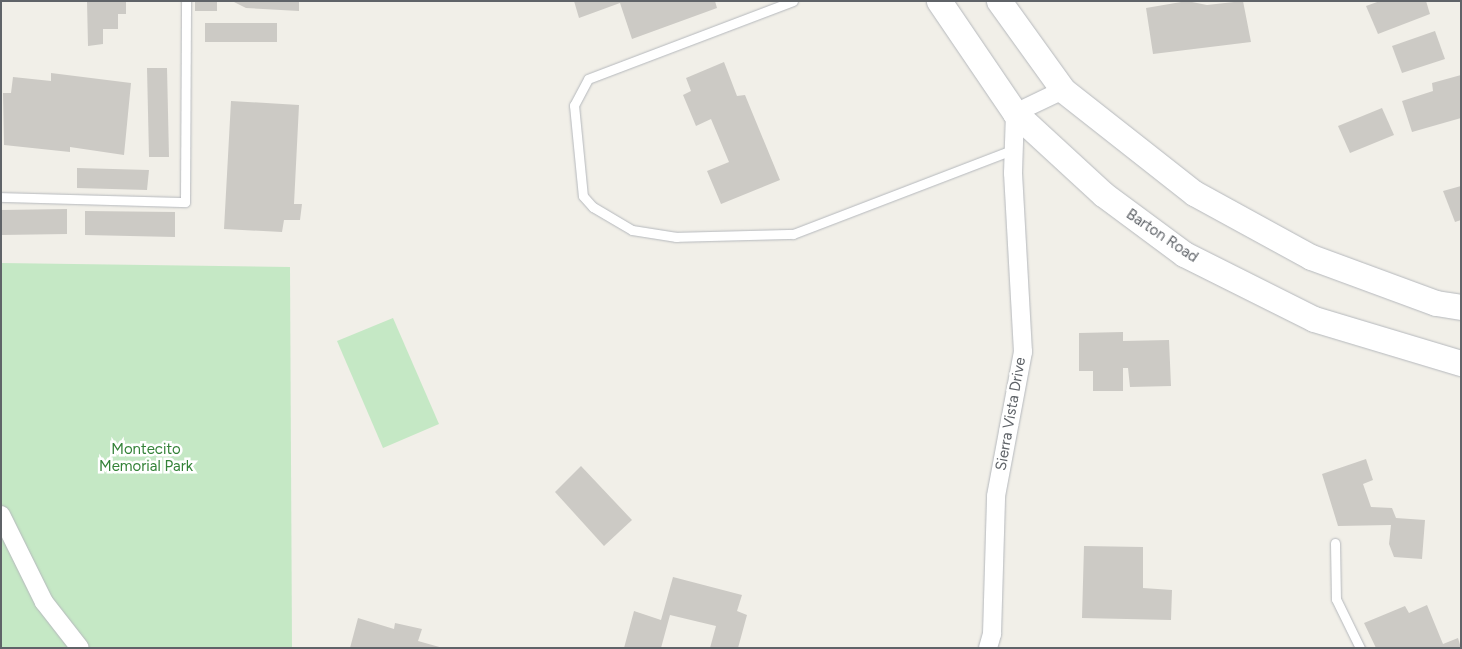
<!DOCTYPE html>
<style>
body{margin:0}
#map{position:relative;width:1462px;height:649px;overflow:hidden;background:#f1efe8;font-family:Figtree,sans-serif}
div>[style]{position:absolute}
[style*='--x']{left:calc(var(--x)*1px);top:calc(var(--y)*1px);width:calc(var(--w)*1px);rotate:calc(var(--a)*1deg)}
.green>*{inset:0;background:#c5e8c5}
.building>*{inset:0;background:#cccac5}
.roads{filter:drop-shadow(0 0 1px #b5b8bc) drop-shadow(0 0 1px #b5b8bc)}
.service>*{height:9px;margin:-4.5px;padding:0 4.5px;transform-origin:4.5px;border-radius:4.5px;background:#fff}
.minor>*{height:18px;margin:-9px;padding:0 9px;transform-origin:9px;border-radius:9px;background:#fff}
.secondary>*{height:25px;margin:-12.5px;padding:0 12.5px;transform-origin:12.5px;border-radius:12.5px;background:#fff}
span{translate:-50% -50%;white-space:nowrap;text-align:center;line-height:1.15;-webkit-text-stroke:5px #fff;paint-order:stroke}
.street-label{font-size:15px;color:#5f6368}
.park-label{font-size:15px;color:#348238}
.frame{position:absolute;inset:0;border:2px solid #5f6368;pointer-events:none}
</style>
<div id="map">
<div class="green">
<div style="clip-path:polygon(1px 263px,290px 267px,292px 648px,1px 648px)"></div>
<div style="clip-path:polygon(393px 318px,439px 424px,383px 448px,337px 341px)"></div>
</div>
<div class="building">
<div style="clip-path:polygon(87px 1px,126px 1px,126px 14px,118px 14px,118px 29px,103px 29px,103px 44px,88px 46px)"></div>
<div style="clip-path:polygon(195px 1px,217px 1px,217px 11px,195px 11px)"></div>
<div style="clip-path:polygon(232px 1px,299px 1px,299px 11px,246px 8px)"></div>
<div style="clip-path:polygon(574px 1px,715px 1px,717px 8px,632px 39px,620px 3px,579px 18px)"></div>
<div style="clip-path:polygon(1187px 1px,1207px 5px,1243px 1px,1251px 42px,1153px 54px,1146px 8px)"></div>
<div style="clip-path:polygon(1380px 1px,1426px 1px,1430px 14px,1378px 34px,1366px 6px)"></div>
<div style="clip-path:polygon(205px 23px,277px 23px,277px 42px,205px 42px)"></div>
<div style="clip-path:polygon(1435px 31px,1445px 59px,1402px 73px,1392px 46px)"></div>
<div style="clip-path:polygon(724px 62px,737px 96px,745px 95px,780px 180px,721px 204px,707px 171px,729px 162px,711px 119px,696px 126px,683px 95px,691px 91px,686px 78px)"></div>
<div style="clip-path:polygon(147px 68px,167px 68px,169px 157px,149px 157px)"></div>
<div style="clip-path:polygon(51px 73px,131px 83px,124px 155px,70px 147px,70px 152px,4px 145px,3px 93px,11px 93px,13px 77px,51px 81px)"></div>
<div style="clip-path:polygon(1461px 75px,1461px 118px,1412px 132px,1402px 101px,1433px 91px,1432px 83px)"></div>
<div style="clip-path:polygon(231px 101px,299px 105px,294px 204px,302px 204px,300px 220px,284px 220px,282px 232px,224px 229px)"></div>
<div style="clip-path:polygon(1382px 108px,1394px 135px,1350px 153px,1338px 126px)"></div>
<div style="clip-path:polygon(77px 168px,149px 170px,147px 190px,77px 188px)"></div>
<div style="clip-path:polygon(1461px 186px,1461px 220px,1455px 222px,1443px 191px)"></div>
<div style="clip-path:polygon(67px 209px,67px 234px,1px 235px,1px 210px)"></div>
<div style="clip-path:polygon(85px 211px,175px 212px,175px 237px,85px 235px)"></div>
<div style="clip-path:polygon(1123px 332px,1123px 341px,1169px 340px,1171px 386px,1130px 387px,1128px 368px,1123px 368px,1123px 391px,1093px 391px,1093px 371px,1079px 371px,1079px 333px)"></div>
<div style="clip-path:polygon(1366px 459px,1373px 480px,1363px 484px,1371px 507px,1392px 508px,1396px 518px,1425px 520px,1422px 559px,1394px 557px,1389px 544px,1391px 525px,1338px 526px,1322px 474px)"></div>
<div style="clip-path:polygon(581px 466px,632px 520px,604px 546px,555px 492px)"></div>
<div style="clip-path:polygon(1084px 546px,1143px 547px,1143px 588px,1172px 590px,1171px 620px,1082px 618px)"></div>
<div style="clip-path:polygon(673px 577px,742px 595px,737px 611px,747px 615px,738px 648px,710px 648px,716px 626px,670px 615px,661px 648px,624px 648px,634px 611px,661px 620px)"></div>
<div style="clip-path:polygon(1427px 605px,1443px 644px,1458px 638px,1461px 648px,1376px 648px,1364px 623px,1405px 606px,1409px 613px)"></div>
<div style="clip-path:polygon(358px 618px,394px 629px,395px 623px,422px 629px,418px 641px,443px 648px,350px 648px)"></div>
</div>
<div class="roads">
<div class="service">
<div style="--x:793;--y:1;--w:219;--a:159.2"></div>
<div style="--x:588;--y:79;--w:30;--a:118"></div>
<div style="--x:574;--y:105;--w:91;--a:84.4"></div>
<div style="--x:583;--y:196;--w:15;--a:48"></div>
<div style="--x:593;--y:207;--w:45;--a:30.5"></div>
<div style="--x:632;--y:230;--w:45;--a:9"></div>
<div style="--x:676;--y:237;--w:117;--a:-1.5"></div>
<div style="--x:793;--y:234;--w:237;--a:-21"></div>
<div style="--x:1;--y:197;--w:184;--a:1.6"></div>
<div style="--x:185;--y:202;--w:201;--a:-89.7"></div>
<div style="--x:1335;--y:543;--w:56;--a:89"></div>
<div style="--x:1336;--y:599;--w:55;--a:63.9"></div>
</div>
<div class="minor">
<div style="--x:1;--y:515;--w:97;--a:63.7"></div>
<div style="--x:44;--y:602;--w:58;--a:52"></div>
<div style="--x:988;--y:648;--w:15;--a:-74"></div>
<div style="--x:992;--y:634;--w:138;--a:-88.3"></div>
<div style="--x:996;--y:496;--w:147;--a:-79.4"></div>
<div style="--x:1023;--y:352;--w:179;--a:-93.2"></div>
<div style="--x:1013;--y:173;--w:60;--a:-88.1"></div>
<div style="--x:1015;--y:113;--w:53;--a:-25.6"></div>
</div>
<div class="secondary">
<div style="--x:939;--y:1;--w:135;--a:55.8"></div>
<div style="--x:1015;--y:113;--w:120;--a:42.6"></div>
<div style="--x:1103;--y:194;--w:101;--a:36.5"></div>
<div style="--x:1184;--y:254;--w:145;--a:26.6"></div>
<div style="--x:1314;--y:319;--w:153;--a:16.7"></div>
<div style="--x:999;--y:1;--w:110;--a:54.3"></div>
<div style="--x:1063;--y:90;--w:167;--a:38.2"></div>
<div style="--x:1194;--y:193;--w:133;--a:28.7"></div>
<div style="--x:1311;--y:257;--w:133;--a:20.2"></div>
<div style="--x:1436;--y:303;--w:25;--a:9"></div>
</div>
</div>
<div class="street-label">
<span style="left:1162px;top:236px;rotate:34deg">Barton Road</span>
<span style="left:1011px;top:414px;rotate:-80deg">Sierra Vista Drive</span>
</div>
<div class="park-label">
<span style="left:146px;top:458px">Montecito<br>Memorial Park</span>
</div>
<div class="frame"></div>
</div>
